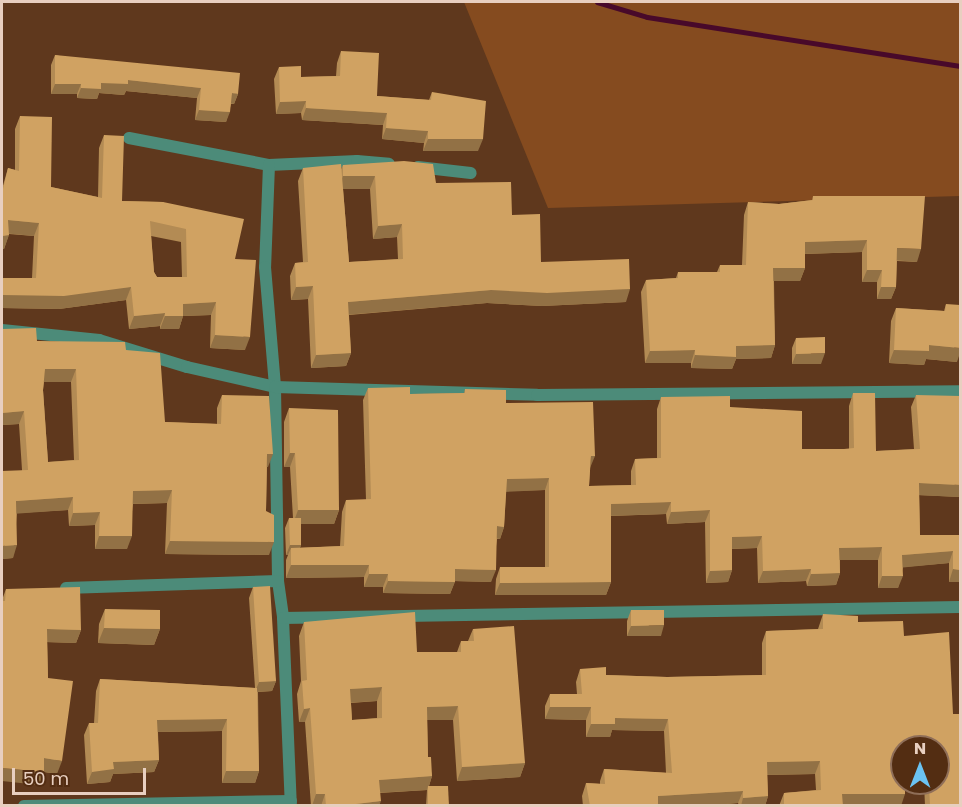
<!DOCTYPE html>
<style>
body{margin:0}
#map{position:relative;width:962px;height:807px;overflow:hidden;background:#5f381d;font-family:Poppins,sans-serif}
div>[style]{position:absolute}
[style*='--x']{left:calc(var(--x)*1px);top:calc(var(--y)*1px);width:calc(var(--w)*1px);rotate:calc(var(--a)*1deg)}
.green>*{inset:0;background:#854b1f}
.stream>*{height:5px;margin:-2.5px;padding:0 2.5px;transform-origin:2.5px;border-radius:2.5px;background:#48092a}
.minor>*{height:12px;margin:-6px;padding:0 6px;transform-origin:6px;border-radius:6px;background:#4c8b79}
.wall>*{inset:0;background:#b38b54}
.shaded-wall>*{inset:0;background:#927145}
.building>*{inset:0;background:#d0a262}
span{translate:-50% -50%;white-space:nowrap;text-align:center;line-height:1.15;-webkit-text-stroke:6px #532d12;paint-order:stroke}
.frame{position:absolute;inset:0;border:3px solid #e8cfc0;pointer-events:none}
.north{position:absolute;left:890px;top:735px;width:60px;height:60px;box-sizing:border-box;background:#532d12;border:2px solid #8f6e58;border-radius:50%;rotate:0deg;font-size:16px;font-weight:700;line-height:24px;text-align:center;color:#e8cfc0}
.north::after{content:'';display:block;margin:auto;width:21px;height:27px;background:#6bc3f2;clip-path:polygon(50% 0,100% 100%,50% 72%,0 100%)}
.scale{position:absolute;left:12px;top:768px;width:134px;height:27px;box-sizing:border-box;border:3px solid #e8cfc0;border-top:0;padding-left:8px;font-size:18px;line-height:21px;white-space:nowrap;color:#e8cfc0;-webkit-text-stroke:4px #532d12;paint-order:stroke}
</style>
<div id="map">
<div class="green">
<div style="clip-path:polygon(464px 2px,960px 2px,960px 196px,548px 208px)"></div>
</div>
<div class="stream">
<div style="--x:597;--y:2;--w:52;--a:16.7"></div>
<div style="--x:647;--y:17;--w:317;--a:8.9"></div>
</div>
<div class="minor">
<div style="--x:129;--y:138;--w:143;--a:10.9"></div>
<div style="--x:269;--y:165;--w:88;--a:-2.6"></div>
<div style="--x:357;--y:161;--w:32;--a:5"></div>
<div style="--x:269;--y:165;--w:102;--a:92.2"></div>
<div style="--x:265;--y:267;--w:120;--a:85.2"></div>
<div style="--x:275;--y:387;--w:194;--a:89.1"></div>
<div style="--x:278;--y:581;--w:37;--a:82"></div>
<div style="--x:283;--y:618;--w:188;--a:87.6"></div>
<div style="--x:418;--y:167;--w:53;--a:6.5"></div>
<div style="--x:2;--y:330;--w:98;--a:5.9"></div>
<div style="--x:99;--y:340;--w:92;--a:17.1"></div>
<div style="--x:187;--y:367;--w:90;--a:12.8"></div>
<div style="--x:275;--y:387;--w:262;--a:1.7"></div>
<div style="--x:537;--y:395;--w:423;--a:-0.5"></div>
<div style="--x:66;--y:588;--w:212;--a:-1.9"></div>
<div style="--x:283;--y:618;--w:677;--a:-0.93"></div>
<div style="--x:24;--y:806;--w:267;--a:-1.1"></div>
</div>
<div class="wall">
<div style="clip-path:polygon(341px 51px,377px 96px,429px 100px,432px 92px,478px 151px,423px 151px,424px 143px,382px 139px,383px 125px,302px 120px,301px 113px,276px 114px,274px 79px,279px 67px,301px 77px,336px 76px,337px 63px)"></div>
<div style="clip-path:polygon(55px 55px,238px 94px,234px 104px,231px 104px,226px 122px,195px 120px,197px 98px,126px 91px,124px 95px,99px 93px,97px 99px,77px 98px,77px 94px,51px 94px,51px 65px)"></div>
<div style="clip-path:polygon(evenodd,20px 116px,51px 187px,98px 197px,99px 148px,104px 135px,122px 201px,163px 202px,235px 259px,245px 350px,210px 348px,211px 315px,183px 316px,179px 329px,160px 329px,160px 326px,129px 329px,126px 300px,59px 309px,2px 308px,2px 278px,32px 278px,34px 236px,9px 234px,4px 249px,2px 249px,2px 189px,8px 168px,15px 170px,15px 129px,20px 116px,151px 236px,181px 242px,182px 277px,157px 277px,154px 272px,151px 236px)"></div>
<div style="clip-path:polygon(evenodd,343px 165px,436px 183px,512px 215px,541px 262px,626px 302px,542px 306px,487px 303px,349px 315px,351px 353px,346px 366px,311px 368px,308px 299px,291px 300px,290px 276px,295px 263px,303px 262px,298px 181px,303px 168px,341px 169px,343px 165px,343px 189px,370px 189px,373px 239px,397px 237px,398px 259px,349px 262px,343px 189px)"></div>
<div style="clip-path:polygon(813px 196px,917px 262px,897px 261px,896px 287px,891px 299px,877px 299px,877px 282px,862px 282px,862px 252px,805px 254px,805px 268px,800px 281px,774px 281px,775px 345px,771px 358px,736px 359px,732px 369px,691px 368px,691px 363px,645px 363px,641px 292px,646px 280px,676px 278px,678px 272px,717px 272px,720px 265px,742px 265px,744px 215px,748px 202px,779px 204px,812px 200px)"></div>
<div style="clip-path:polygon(946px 304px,957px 362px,926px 359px,924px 365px,889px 363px,891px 321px,896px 308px,944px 311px)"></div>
<div style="clip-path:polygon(evenodd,2px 329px,37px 341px,126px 350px,165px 422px,217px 424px,217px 408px,222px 395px,268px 467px,267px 467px,266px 511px,269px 555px,165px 554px,167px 503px,133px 504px,127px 549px,95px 549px,95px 525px,69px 526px,68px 510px,17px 513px,13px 558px,2px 559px,22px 470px,19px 424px,2px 425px,2px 329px,44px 382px,71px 382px,74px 460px,48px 462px,43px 390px,44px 382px)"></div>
<div style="clip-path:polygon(796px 338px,821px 364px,792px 364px,792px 348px)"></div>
<div style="clip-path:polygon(368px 388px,410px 394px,464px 393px,465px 389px,506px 403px,590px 468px,589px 486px,631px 485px,631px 471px,635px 459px,657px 458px,657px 409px,661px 397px,730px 407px,802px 449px,849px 449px,849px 406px,853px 393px,876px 451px,914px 449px,911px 407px,916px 395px,960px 497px,919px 495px,920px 535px,960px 535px,960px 582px,949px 582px,949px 563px,903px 567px,898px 588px,878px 588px,878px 560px,840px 560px,840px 573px,836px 585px,807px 586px,806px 581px,758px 583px,757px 548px,732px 549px,732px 570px,728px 582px,706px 583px,705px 522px,667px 524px,666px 514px,611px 516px,611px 582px,606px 595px,495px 595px,496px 579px,500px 567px,545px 567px,545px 490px,506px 491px,504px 527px,500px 539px,497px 539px,491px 582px,455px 581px,450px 594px,383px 593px,383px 587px,364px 587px,364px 577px,286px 578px,286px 560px,288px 555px,286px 555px,285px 528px,289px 518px,293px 518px,290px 467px,284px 467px,284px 422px,289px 408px,339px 510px,334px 524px,301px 524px,301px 545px,300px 548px,340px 546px,342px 512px,346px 500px,366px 500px,363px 400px)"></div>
<div style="clip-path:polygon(253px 587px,276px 681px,272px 691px,258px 692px,259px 771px,255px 783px,222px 783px,222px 731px,158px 732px,159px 760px,154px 772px,113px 774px,110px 782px,87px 784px,84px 735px,89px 723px,94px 723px,96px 691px,100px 679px,255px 688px,249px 598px)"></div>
<div style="clip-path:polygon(6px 589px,81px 630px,76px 643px,47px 642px,48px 678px,57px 774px,44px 772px,39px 785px,2px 600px)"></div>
<div style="clip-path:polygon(105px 609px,160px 629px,154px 645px,98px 643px,99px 624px)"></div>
<div style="clip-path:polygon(631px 610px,661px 636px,627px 636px,627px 621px)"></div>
<div style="clip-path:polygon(823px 614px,858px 622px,904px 636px,953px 714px,960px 806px,925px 806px,924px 783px,938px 783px,938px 747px,902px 747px,901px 806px,779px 806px,784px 793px,816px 790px,815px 774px,767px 775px,768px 796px,765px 806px,739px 806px,738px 803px,702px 806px,583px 806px,582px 796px,586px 783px,600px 784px,600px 781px,604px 769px,666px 773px,664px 731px,612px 730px,610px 737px,586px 737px,586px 720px,545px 719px,545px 706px,550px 694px,577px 694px,576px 682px,580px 669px,606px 675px,667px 677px,762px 675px,762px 643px,766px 631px,818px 629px)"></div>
<div style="clip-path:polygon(evenodd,304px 622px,417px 652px,457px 652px,461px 641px,468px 641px,473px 629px,525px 763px,520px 777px,457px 781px,453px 720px,427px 720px,428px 757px,432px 776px,429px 786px,449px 806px,426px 806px,427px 790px,380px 793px,379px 806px,311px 806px,305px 722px,299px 722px,297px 694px,301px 681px,299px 636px,304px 622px,377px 701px,377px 718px,352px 720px,351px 703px,377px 701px)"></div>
</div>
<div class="shaded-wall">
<div style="clip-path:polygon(128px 80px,201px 88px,197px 98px,126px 91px,124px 95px,99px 93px,97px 99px,77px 98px,81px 88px,101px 83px)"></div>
<div style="clip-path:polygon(55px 84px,81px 84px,77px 94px,51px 94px)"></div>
<div style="clip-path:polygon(232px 93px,238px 94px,234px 104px,228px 103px)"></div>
<div style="clip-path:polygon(306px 101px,301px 113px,276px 114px,280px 102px)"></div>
<div style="clip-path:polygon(306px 108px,387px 113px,383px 125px,302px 120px)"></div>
<div style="clip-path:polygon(199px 110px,230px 112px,226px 122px,195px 120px)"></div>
<div style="clip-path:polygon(386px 128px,428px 131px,424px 143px,382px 139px)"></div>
<div style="clip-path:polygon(428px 139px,483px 139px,478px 151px,423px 151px)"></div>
<div style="clip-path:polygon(343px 176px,375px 176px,370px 189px,338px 189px)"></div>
<div style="clip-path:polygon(8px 220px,39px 223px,34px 236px,3px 233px)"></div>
<div style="clip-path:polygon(402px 224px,397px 237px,373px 239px,378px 226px)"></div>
<div style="clip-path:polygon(9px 235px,4px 249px,2px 249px,2px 236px)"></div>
<div style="clip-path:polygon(867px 240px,862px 252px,801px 254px,805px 242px)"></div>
<div style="clip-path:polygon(897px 248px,921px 249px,917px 262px,893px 260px)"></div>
<div style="clip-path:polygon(773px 268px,805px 268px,800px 281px,769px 281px)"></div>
<div style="clip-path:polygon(867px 270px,882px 270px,877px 282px,862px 282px)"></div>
<div style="clip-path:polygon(313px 286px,308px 299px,291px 300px,296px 287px)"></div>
<div style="clip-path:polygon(131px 287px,126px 300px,59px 309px,2px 308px,2px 295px)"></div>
<div style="clip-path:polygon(881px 287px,896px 287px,891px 299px,877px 299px)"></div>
<div style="clip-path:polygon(630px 289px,626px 302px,542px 306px,487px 303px,344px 315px,348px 302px,491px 290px)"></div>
<div style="clip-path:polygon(216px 302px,211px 315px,183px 316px,179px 329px,160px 329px,165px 316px,183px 304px)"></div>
<div style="clip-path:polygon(165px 313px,160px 326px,129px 329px,134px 316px)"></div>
<div style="clip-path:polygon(215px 335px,250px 337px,245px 350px,210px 348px)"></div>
<div style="clip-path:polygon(775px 345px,771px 358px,736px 359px,732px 369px,691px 368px,695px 355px,736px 346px)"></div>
<div style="clip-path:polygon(929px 345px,960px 348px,960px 353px,957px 362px,926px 359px,924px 365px,889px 363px,894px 350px)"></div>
<div style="clip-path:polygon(695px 350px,691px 363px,645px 363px,650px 351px)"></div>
<div style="clip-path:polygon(351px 353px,346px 366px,311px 368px,316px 355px)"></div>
<div style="clip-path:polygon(825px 353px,821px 364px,792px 364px,796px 354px)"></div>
<div style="clip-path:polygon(45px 369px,76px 369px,71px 382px,40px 382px)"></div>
<div style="clip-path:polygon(24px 411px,19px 424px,2px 425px,2px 413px)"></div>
<div style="clip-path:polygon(290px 453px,295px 453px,290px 467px,284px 467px)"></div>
<div style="clip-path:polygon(267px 454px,273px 454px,268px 467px,263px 467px)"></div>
<div style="clip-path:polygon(591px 456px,595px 456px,590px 468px)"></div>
<div style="clip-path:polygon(549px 478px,545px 490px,502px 492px,507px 479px)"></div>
<div style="clip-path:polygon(919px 483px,960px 485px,960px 497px,915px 495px)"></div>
<div style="clip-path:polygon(172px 490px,167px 503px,128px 504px,133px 491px)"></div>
<div style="clip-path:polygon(73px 497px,68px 510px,12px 514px,16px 501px)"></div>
<div style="clip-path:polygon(671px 502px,666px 514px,606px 516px,611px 504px)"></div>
<div style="clip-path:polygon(298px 510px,339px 510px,334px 524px,293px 524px)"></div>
<div style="clip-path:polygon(710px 510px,705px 522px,667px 524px,671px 512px)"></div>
<div style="clip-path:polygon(100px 512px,95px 525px,69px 526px,73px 513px)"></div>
<div style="clip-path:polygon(497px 526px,504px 527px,500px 539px,493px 538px)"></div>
<div style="clip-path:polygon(99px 536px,132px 536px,127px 549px,95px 549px)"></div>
<div style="clip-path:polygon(762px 536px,757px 548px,728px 549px,732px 537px)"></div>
<div style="clip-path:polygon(170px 541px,274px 542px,269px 555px,165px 554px)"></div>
<div style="clip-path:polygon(17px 545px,13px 558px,2px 559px,2px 546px)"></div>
<div style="clip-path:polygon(290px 545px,301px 545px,297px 555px,291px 548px,288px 555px,286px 555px)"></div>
<div style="clip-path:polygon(882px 547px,878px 560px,835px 560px,839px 548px)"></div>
<div style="clip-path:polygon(953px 551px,949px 563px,898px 568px,902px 555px)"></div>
<div style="clip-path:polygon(291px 565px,369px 565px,364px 577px,286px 578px)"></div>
<div style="clip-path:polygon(455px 569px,496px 570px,491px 582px,450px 581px)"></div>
<div style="clip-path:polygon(811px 569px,806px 581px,758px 583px,763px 571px)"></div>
<div style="clip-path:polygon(953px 569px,960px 570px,960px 582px,949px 582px)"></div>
<div style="clip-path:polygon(732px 570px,728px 582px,706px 583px,710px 571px)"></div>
<div style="clip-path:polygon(840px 573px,836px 585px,807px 586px,811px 574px)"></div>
<div style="clip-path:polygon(369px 574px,388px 574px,383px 587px,364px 587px)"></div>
<div style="clip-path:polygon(882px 576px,903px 576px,898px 588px,878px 588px)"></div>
<div style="clip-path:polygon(388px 581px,455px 582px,450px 594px,383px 593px)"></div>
<div style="clip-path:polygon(611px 582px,606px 595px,495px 595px,500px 583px)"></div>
<div style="clip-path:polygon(664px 625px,661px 636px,627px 636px,631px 626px)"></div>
<div style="clip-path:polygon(104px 628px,160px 629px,154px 645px,98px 643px)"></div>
<div style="clip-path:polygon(47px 629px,81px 630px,76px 643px,43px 642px)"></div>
<div style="clip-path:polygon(276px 681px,272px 691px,255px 692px,259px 682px)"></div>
<div style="clip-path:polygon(382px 687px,377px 701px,345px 703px,350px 689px)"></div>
<div style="clip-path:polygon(458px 706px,453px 720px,422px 720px,427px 707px)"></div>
<div style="clip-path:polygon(550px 707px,591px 707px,586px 720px,545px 719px)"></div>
<div style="clip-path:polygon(310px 708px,305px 722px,299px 722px,304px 709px)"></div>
<div style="clip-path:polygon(615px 718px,668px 719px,664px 731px,612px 730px,610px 737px,586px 737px,591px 724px)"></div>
<div style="clip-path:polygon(227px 719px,222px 731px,153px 732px,157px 720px)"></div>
<div style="clip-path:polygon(44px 758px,62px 761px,57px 774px,39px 771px)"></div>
<div style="clip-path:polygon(159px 760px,154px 772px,113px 774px,110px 782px,87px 784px,92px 772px,113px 762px)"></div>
<div style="clip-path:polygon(820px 761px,815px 774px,762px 775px,767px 762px)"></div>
<div style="clip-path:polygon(525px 763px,520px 777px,457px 781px,462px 767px)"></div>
<div style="clip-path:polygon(2px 768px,44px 772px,39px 785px,2px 781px)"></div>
<div style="clip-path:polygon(226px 771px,259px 771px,255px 783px,222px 783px)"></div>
<div style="clip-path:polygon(432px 776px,428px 789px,428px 786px,427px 790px,374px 793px,379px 780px)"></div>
<div style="clip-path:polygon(743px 791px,738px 803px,702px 806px,654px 806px,658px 796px)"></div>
<div style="clip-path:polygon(316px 794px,325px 794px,321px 806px,312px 806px)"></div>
<div style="clip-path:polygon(842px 794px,905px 794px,901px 806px,838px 806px)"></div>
<div style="clip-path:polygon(768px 796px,765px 806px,741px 806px,743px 798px)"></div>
<div style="clip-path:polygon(381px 801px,379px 806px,339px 806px)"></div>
</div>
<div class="building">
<div style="clip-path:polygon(341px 51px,379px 53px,377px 96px,431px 100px,432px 92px,486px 101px,483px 139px,428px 139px,428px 131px,386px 128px,387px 113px,306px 108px,306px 101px,280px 102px,279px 67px,301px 66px,301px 77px,340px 76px)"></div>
<div style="clip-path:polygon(55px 55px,240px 73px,238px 94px,232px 93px,230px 112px,199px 110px,201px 88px,128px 80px,128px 84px,101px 83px,101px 89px,81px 88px,81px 84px,55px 84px)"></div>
<div style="clip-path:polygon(evenodd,20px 116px,52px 117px,51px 187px,102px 198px,104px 135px,124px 136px,122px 201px,163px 202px,244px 219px,235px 259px,256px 260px,250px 337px,215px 335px,216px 302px,183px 304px,183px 316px,165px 316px,165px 313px,134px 316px,131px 287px,64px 296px,2px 295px,2px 278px,36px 278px,39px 223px,8px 220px,9px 235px,2px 236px,2px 193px,8px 168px,19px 171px,20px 116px,150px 221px,186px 229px,187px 277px,157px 277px,154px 272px,150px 221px)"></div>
<div style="clip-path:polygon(404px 161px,433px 164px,436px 183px,511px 182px,512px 215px,540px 214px,541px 262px,629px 259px,630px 289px,547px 293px,491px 290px,348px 302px,351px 353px,316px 355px,313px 286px,296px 287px,295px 263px,308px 262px,303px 168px,341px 164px,349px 262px,403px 259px,402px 224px,378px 226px,375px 176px,343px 176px,343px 165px)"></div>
<div style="clip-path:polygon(813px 196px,925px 196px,921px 249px,897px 248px,896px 287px,881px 287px,882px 270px,867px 270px,867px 240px,805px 242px,805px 268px,773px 268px,775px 345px,736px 346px,736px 357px,695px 355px,695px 350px,650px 351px,646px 280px,678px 278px,678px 272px,720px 272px,720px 265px,746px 265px,748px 202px,779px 204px,813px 200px)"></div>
<div style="clip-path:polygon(946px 304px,960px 305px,960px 348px,929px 345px,929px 351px,894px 350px,896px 308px,945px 311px)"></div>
<div style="clip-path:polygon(evenodd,36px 328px,37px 341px,125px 342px,126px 350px,160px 353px,165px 422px,221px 424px,222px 395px,269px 396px,273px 454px,267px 454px,266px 511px,274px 515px,274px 542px,170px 541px,172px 490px,133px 491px,132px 536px,99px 536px,100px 512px,73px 513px,73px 497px,16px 501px,17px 545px,2px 546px,2px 471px,28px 470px,24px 411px,2px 413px,2px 329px,36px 328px,45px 369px,76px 369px,79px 460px,48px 462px,43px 390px,45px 369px)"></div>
<div style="clip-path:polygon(825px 337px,825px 353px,796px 354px,796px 338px)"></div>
<div style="clip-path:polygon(410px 387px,410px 394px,465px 393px,465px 389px,506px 390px,506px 403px,593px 402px,595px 456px,591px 456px,589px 486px,636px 485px,635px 459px,661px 458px,661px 397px,730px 396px,730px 407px,802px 411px,802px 449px,844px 449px,854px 448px,853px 393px,875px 393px,876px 451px,920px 449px,916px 395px,960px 396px,960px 485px,919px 483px,920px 535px,960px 535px,960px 570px,953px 569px,953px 551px,902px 555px,903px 576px,882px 576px,882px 547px,839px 548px,840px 573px,811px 574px,811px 569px,763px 571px,762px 536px,732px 537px,732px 570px,710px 571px,710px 510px,671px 512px,671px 502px,611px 504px,611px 582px,500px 583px,500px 567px,549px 567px,549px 478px,507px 479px,504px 527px,497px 526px,496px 570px,455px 569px,455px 582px,388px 581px,388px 574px,369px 574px,369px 565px,291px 565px,291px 548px,344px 546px,346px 500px,371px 499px,368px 388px)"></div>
<div style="clip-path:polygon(289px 408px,338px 410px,339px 510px,298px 510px,295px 453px,290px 453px)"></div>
<div style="clip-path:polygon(289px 518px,301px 518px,301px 545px,290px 545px)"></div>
<div style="clip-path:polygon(270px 586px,276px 681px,259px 682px,253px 587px)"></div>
<div style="clip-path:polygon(80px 587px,81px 630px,47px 629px,48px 678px,73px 681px,62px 761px,44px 758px,44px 772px,2px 768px,2px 601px,5px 601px,6px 589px)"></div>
<div style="clip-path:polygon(105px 609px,160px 610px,160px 629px,104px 628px)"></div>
<div style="clip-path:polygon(631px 610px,664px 610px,664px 625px,631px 626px)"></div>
<div style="clip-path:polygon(evenodd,415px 612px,417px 652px,461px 652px,461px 641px,474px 641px,473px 629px,514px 626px,525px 763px,462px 767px,458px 706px,427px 707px,428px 757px,431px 757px,432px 776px,379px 780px,381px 801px,339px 806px,326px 806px,325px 794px,316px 794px,310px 708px,304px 709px,302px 681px,307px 680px,304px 622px,415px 612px,382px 687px,382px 718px,352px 720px,350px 689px,382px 687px)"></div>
<div style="clip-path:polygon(823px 614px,858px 616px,858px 622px,903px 621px,904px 636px,949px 632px,953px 714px,960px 714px,960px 805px,930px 806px,929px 783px,938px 783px,938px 747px,902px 747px,902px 783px,905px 783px,905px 794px,842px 794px,843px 806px,784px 806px,784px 793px,821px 790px,820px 761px,767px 762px,768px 796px,743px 798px,743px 791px,658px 796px,658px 806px,590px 806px,586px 783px,605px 784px,604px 769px,672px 773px,668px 719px,615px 718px,615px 724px,591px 724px,591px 707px,550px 707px,550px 694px,582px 694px,580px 669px,606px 667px,606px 675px,667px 677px,766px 675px,766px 631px,823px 629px)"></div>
<div style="clip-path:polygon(100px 679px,257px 688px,259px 771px,226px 771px,227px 719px,157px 720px,159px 760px,113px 762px,114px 769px,92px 772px,89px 723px,98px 723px)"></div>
<div style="clip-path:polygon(428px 786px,448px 786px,449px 806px,428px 806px)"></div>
</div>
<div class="frame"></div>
<div class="north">N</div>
<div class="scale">50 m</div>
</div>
